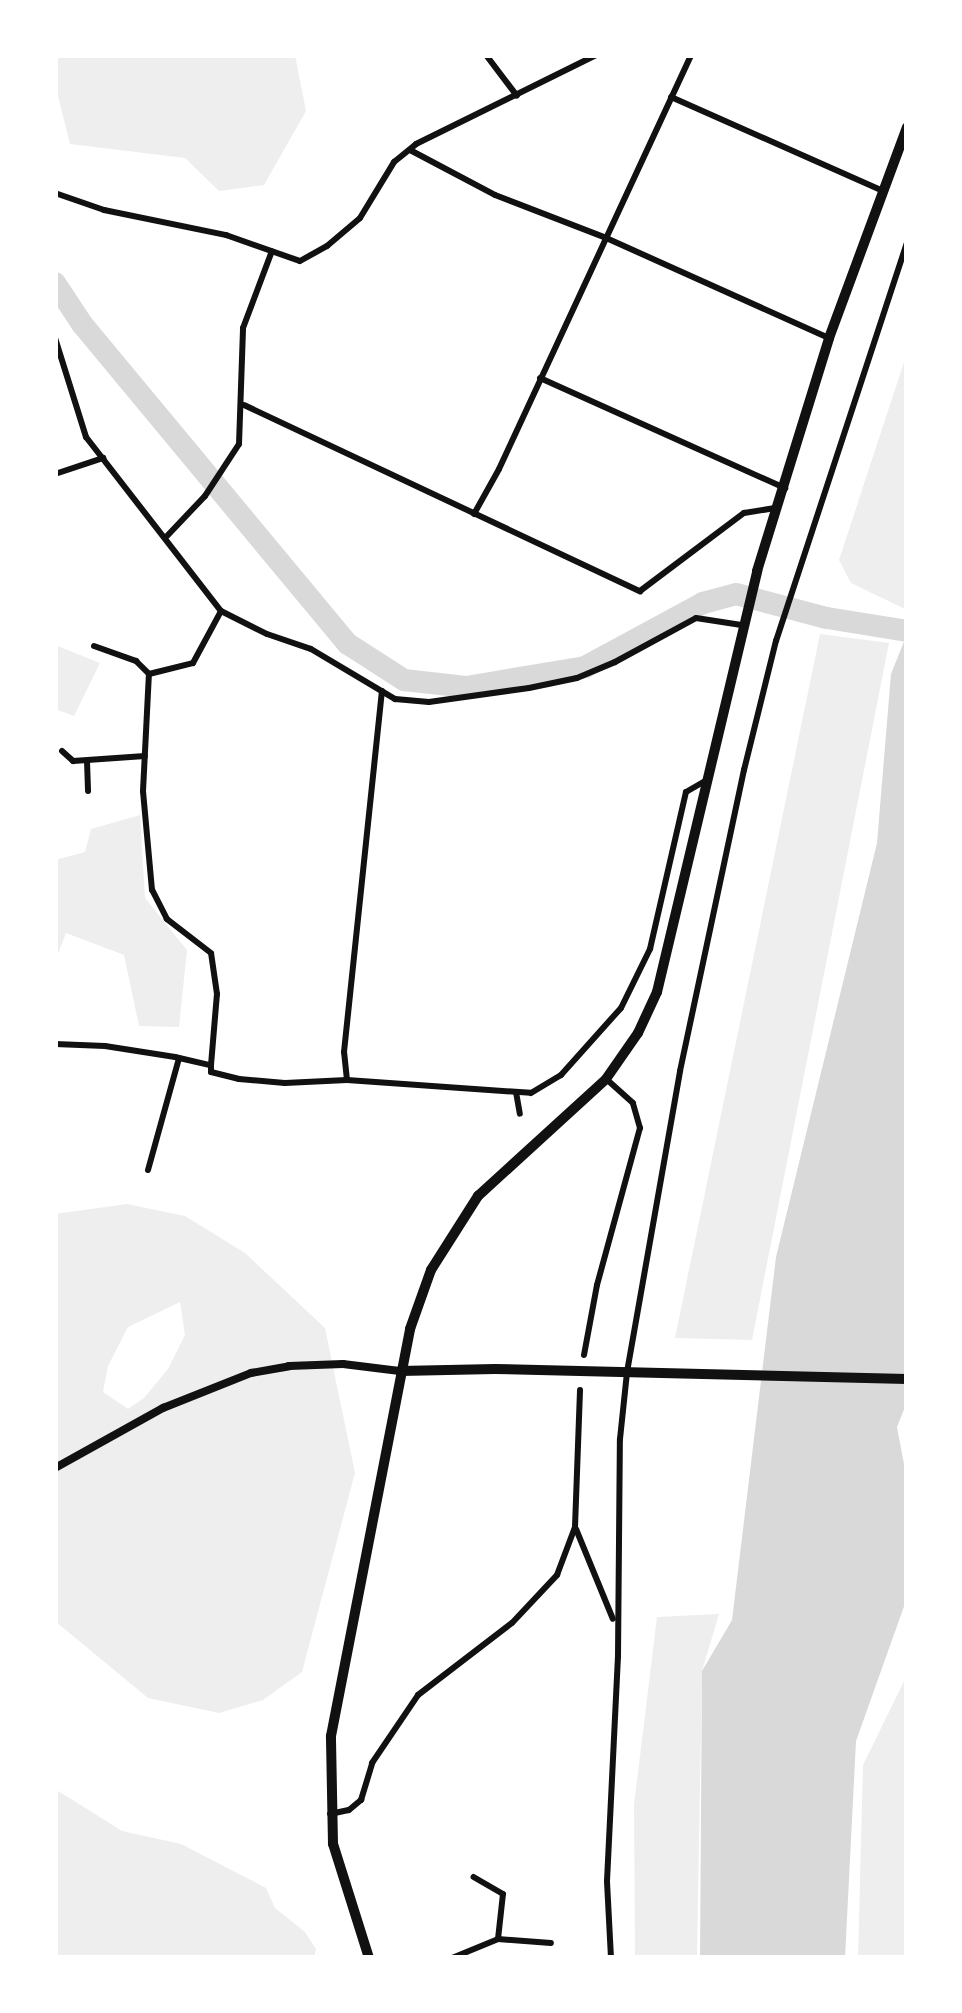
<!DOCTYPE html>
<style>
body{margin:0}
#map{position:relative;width:962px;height:2013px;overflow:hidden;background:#fff;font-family:"Fira Sans Condensed",sans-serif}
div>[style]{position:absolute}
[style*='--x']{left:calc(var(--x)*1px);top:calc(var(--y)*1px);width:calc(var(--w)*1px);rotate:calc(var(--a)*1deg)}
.green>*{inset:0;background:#eee}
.water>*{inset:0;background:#d9d9d9}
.river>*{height:22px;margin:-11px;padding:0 11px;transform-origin:11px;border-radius:11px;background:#d9d9d9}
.minor>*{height:6px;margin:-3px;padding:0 3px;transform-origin:3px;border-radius:3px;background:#111}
.tertiary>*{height:8px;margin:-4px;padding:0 4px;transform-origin:4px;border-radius:4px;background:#111}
.primary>*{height:10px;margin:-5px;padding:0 5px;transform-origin:5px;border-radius:5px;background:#111}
span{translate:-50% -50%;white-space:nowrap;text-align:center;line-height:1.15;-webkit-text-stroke:10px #fff;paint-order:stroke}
.frame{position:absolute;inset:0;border:58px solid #fff;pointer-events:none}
</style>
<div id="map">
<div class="green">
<div style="clip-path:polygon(55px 55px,295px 55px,306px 111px,264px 185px,219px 191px,185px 158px,70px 144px,55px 84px)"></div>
<div style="clip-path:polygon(907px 353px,907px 610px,851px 583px,839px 560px)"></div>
<div style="clip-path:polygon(820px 634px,889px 643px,752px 1340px,675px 1338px)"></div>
<div style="clip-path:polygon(55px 645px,100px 663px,74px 716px,55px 709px)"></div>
<div style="clip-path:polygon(140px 815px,145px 898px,187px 950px,179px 1027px,139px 1026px,124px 955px,66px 933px,55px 962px,55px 860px,85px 852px,91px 829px)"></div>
<div style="clip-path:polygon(evenodd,127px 1204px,185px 1216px,245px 1253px,325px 1328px,355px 1473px,302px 1672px,263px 1700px,219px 1713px,148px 1698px,55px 1621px,55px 1214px,127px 1204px,180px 1302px,185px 1335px,168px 1369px,144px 1398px,128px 1409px,103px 1392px,108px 1366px,128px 1327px,180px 1302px)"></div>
<div style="clip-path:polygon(719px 1614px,702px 1671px,697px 1958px,635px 1958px,634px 1805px,657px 1617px)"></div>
<div style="clip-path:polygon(907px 1675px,907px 1958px,858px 1958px,863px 1765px)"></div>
<div style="clip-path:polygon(55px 1789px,122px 1831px,181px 1844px,266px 1888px,275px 1908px,305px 1932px,316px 1949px,314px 1958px,55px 1958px)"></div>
</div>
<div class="water">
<div style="clip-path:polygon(907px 634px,907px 1402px,897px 1427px,907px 1480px,907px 1598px,856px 1741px,845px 1958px,700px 1958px,702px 1671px,732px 1620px,776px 1257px,877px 843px,891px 674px)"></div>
</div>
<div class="river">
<div style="--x:55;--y:283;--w:49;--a:56.6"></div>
<div style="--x:82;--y:324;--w:416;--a:50.3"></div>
<div style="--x:348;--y:644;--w:67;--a:32.7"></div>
<div style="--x:404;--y:680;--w:62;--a:6.4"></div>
<div style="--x:466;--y:687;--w:121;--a:-9.5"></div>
<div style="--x:585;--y:667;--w:134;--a:-28.5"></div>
<div style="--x:703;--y:603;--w:34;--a:-15"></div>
<div style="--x:736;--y:594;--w:94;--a:14.8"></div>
<div style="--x:827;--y:618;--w:81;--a:9.2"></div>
</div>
<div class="minor">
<div style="--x:486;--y:55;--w:51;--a:52.9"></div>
<div style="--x:671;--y:97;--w:232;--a:23.9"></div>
<div style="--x:410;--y:150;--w:96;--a:27.9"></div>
<div style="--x:495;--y:195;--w:117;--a:21.1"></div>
<div style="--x:604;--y:237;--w:247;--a:24.2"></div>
<div style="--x:55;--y:193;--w:52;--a:19.1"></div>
<div style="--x:104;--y:210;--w:125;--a:11.6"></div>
<div style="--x:226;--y:235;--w:78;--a:19.4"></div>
<div style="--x:300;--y:261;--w:31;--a:-29"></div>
<div style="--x:327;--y:246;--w:43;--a:-40.3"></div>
<div style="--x:360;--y:218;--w:66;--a:-58.7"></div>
<div style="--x:394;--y:162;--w:28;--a:-39"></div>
<div style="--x:416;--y:144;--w:201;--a:-26.3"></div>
<div style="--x:55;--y:338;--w:104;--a:72.6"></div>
<div style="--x:86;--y:437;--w:220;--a:52.2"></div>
<div style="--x:221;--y:611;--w:51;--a:26.6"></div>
<div style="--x:267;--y:634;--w:46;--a:18.8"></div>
<div style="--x:311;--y:649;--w:98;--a:30.8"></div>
<div style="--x:395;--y:699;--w:34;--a:5"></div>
<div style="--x:429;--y:702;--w:101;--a:-8"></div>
<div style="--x:529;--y:688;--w:49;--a:-11.8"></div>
<div style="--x:577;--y:678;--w:41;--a:-22.8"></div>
<div style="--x:615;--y:662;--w:92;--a:-28.5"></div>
<div style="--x:696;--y:618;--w:46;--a:8.8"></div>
<div style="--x:540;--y:378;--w:269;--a:24.2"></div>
<div style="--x:244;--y:405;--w:438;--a:25.2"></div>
<div style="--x:640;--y:591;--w:130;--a:-36.9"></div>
<div style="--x:744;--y:513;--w:33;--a:-9"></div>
<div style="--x:55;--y:474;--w:51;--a:-18.4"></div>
<div style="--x:474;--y:514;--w:51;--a:-60.9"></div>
<div style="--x:499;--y:469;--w:456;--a:-65.1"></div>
<div style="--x:167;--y:536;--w:55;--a:-46.5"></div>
<div style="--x:205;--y:496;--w:62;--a:-56.8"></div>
<div style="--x:239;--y:444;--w:116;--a:-88"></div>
<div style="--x:243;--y:328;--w:82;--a:-69.4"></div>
<div style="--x:94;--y:646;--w:45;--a:19.7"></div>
<div style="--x:136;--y:661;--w:18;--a:45"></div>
<div style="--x:62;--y:751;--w:15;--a:42"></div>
<div style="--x:73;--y:761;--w:72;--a:-4"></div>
<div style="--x:87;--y:761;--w:30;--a:88"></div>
<div style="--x:55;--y:1044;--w:50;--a:2.3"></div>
<div style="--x:105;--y:1046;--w:71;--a:8.9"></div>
<div style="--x:175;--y:1057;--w:37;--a:13"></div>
<div style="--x:211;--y:1065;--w:7;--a:90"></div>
<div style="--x:211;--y:1072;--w:29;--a:14"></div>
<div style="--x:239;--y:1079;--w:46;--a:5"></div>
<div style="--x:285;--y:1083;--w:62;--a:-2.8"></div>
<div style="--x:347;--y:1080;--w:184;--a:4"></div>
<div style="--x:531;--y:1093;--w:35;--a:-31"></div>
<div style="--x:561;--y:1075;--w:90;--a:-48.2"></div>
<div style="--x:621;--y:1008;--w:66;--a:-63.8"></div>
<div style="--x:650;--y:949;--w:161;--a:-77.1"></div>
<div style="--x:686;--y:792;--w:20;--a:-30"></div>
<div style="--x:211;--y:1065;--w:71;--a:-85.2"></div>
<div style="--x:217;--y:994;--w:41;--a:-98.3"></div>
<div style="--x:211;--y:953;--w:56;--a:-142.3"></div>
<div style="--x:167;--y:919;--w:33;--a:-117"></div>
<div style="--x:152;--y:890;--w:99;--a:-95.2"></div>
<div style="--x:143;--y:791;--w:117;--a:-87.1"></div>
<div style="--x:149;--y:674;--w:45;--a:-14"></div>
<div style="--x:193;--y:663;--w:59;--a:-61.7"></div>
<div style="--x:347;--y:1080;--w:28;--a:-96"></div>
<div style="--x:344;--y:1052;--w:363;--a:-84"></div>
<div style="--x:516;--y:1092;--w:22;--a:80"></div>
<div style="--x:148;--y:1170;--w:116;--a:-74.5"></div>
<div style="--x:584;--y:1355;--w:71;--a:-79.5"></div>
<div style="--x:597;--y:1285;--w:163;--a:-74.7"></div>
<div style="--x:640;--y:1128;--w:26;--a:-106"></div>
<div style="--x:633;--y:1103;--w:36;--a:-138"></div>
<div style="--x:576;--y:1529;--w:97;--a:67.7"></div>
<div style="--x:330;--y:1814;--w:19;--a:-12"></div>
<div style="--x:349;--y:1810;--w:16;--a:-40"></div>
<div style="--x:361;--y:1800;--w:39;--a:-73"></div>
<div style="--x:372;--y:1763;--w:82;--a:-55.9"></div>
<div style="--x:418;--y:1695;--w:118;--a:-37.5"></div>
<div style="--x:512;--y:1623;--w:66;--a:-46.8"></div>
<div style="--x:557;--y:1575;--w:51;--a:-69.4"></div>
<div style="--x:575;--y:1527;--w:137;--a:-87.9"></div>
<div style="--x:498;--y:1939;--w:53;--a:4.3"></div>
<div style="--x:452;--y:1958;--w:50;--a:-22.4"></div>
<div style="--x:498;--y:1939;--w:45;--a:-83.7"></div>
<div style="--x:503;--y:1894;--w:34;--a:-150"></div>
<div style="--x:611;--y:1958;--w:77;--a:-93"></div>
<div style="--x:607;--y:1881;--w:225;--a:-87.2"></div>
<div style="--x:618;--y:1656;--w:217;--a:-89.5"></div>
<div style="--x:620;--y:1439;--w:67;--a:-84"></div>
<div style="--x:627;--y:1372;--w:306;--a:-80"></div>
<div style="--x:680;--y:1071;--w:308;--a:-78"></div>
<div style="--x:744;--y:770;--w:133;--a:-76.1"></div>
<div style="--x:776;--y:641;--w:419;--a:-71.8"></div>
</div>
<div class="tertiary">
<div style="--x:55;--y:1468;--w:124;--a:-29.1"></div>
<div style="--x:163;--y:1408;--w:95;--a:-21.7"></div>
<div style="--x:251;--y:1373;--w:39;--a:-10"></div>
<div style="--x:289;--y:1366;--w:54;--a:-2.1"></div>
<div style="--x:343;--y:1364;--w:57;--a:7"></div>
</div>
<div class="primary">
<div style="--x:400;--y:1371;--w:95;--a:-1.2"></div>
<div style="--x:495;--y:1369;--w:412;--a:1.4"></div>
<div style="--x:369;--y:1958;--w:120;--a:-107.5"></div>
<div style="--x:333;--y:1844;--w:108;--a:-91.1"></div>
<div style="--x:331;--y:1736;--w:415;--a:-79"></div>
<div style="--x:410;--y:1329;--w:63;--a:-70.4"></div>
<div style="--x:431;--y:1270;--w:88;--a:-57.6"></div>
<div style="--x:478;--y:1196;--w:173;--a:-42.4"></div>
<div style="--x:606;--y:1079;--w:56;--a:-55.2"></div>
<div style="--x:638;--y:1033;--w:45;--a:-65.1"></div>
<div style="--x:657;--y:992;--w:433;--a:-76.6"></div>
<div style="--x:757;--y:571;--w:244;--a:-72.8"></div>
<div style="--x:829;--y:338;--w:225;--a:-69.7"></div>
</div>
<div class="frame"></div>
</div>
